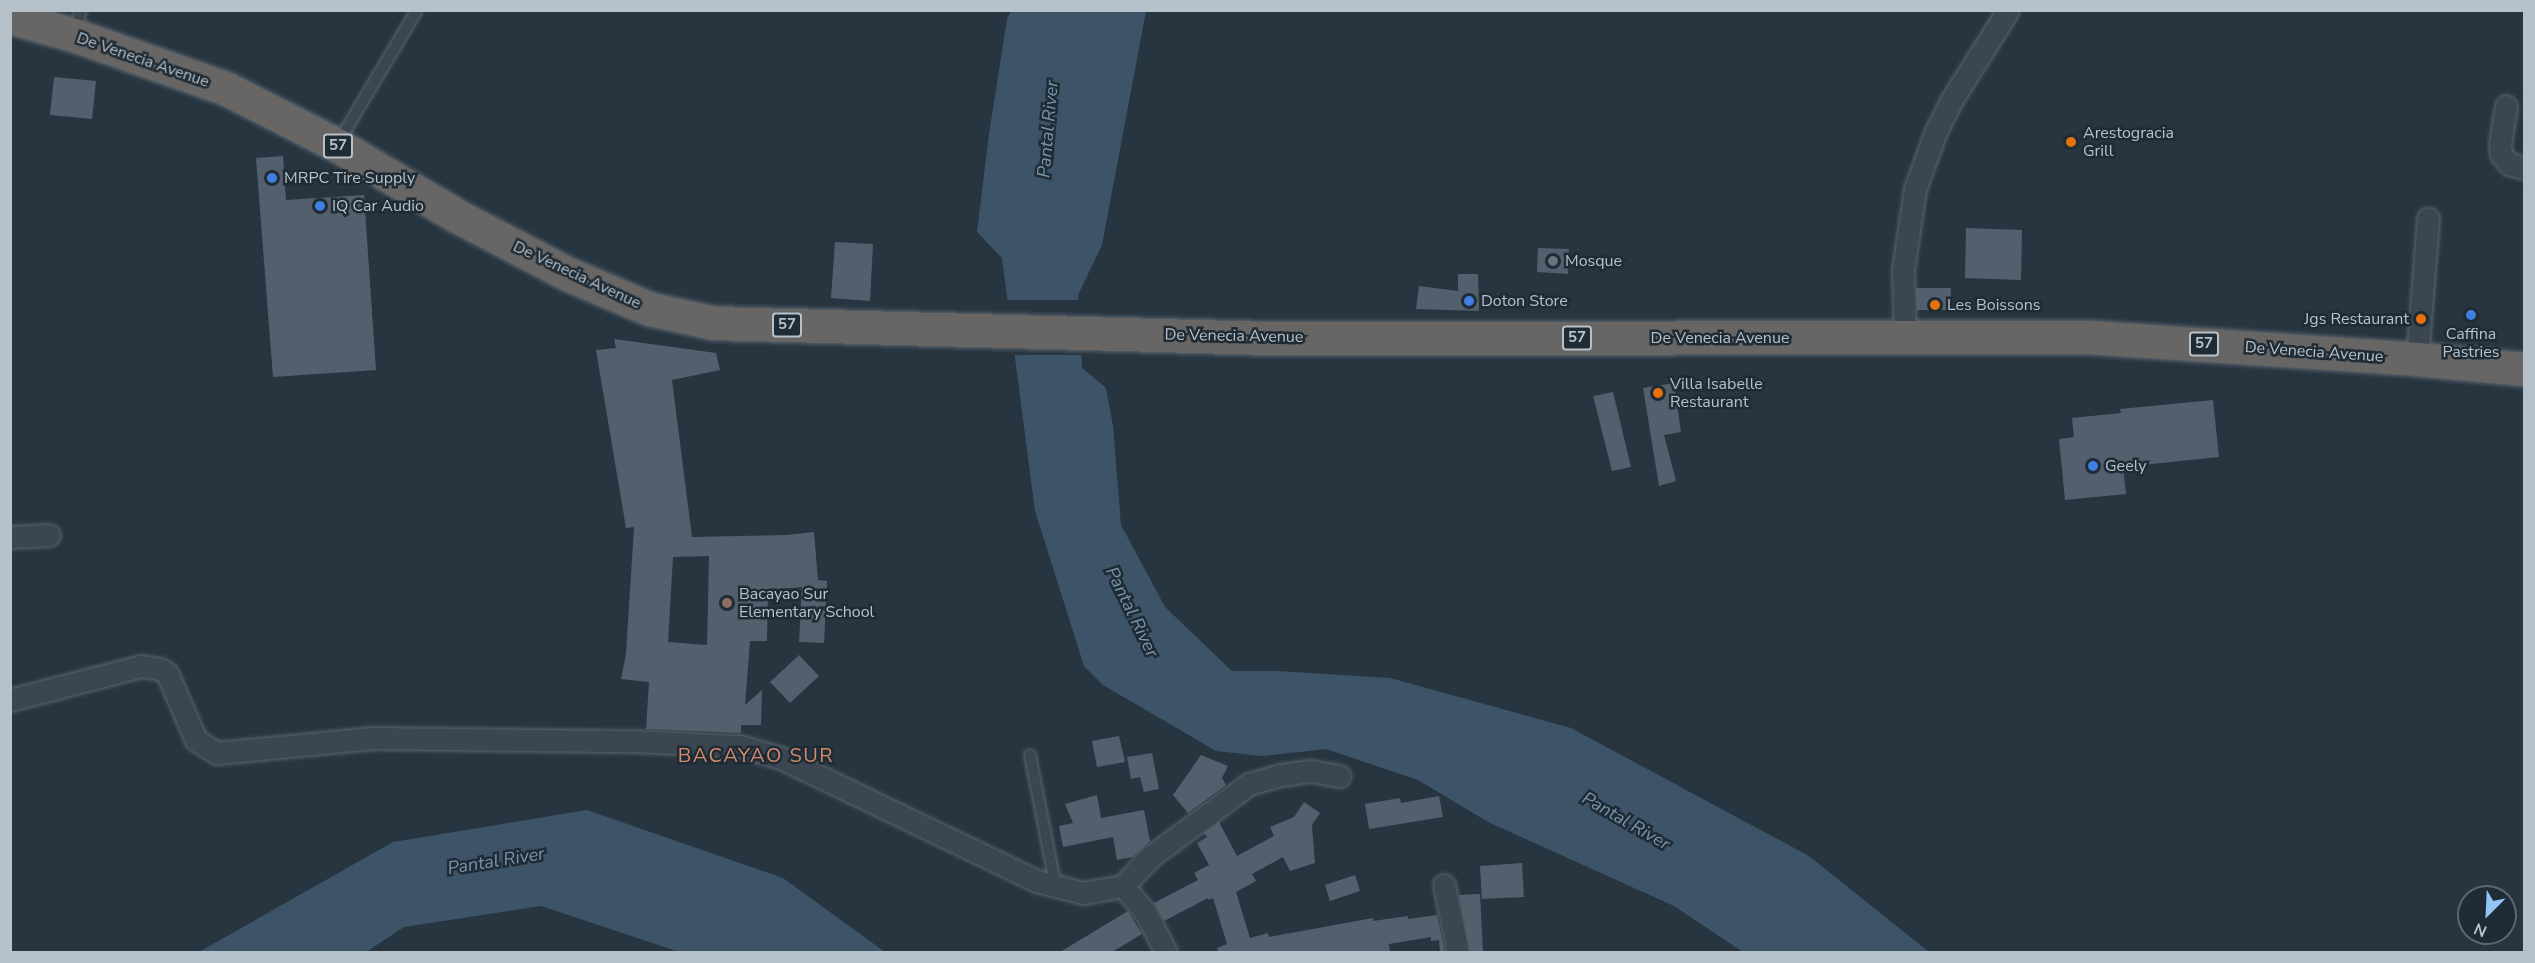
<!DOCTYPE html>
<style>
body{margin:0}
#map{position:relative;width:2535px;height:963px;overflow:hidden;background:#273540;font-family:"Nunito Sans",sans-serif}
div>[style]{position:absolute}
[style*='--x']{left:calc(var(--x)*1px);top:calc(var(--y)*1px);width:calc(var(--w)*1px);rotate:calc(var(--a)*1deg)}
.water>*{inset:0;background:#3d5468}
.pier>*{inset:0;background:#273540}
.building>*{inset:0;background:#52606d}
.roads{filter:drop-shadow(0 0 2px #59646d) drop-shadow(0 0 2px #59646d)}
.service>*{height:10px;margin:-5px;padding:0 5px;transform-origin:5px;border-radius:5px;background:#3b4650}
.minor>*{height:21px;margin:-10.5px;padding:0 10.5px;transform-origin:10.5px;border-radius:10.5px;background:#3b4650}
.trunk>*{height:33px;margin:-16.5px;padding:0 16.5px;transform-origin:16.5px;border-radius:16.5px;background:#686664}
.dots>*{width:16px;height:16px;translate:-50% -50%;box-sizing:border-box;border:3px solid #1f2b35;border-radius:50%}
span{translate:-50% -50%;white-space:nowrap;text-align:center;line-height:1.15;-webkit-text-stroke:5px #1f2b35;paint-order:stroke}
.shield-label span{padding:2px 4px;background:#1f2b35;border:2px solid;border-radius:4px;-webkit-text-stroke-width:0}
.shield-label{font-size:15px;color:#b7c1ca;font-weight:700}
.street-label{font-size:16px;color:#b7c1ca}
.poi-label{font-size:16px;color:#b7c1ca}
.left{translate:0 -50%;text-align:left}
.right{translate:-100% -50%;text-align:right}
.water-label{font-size:18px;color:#7995ac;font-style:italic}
.quarter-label{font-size:20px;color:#d28b6a;letter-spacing:1.5px}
.frame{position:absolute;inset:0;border:12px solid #b7c1ca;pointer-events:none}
.north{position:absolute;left:2457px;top:885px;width:60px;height:60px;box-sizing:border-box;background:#1f2b35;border:2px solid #5c6771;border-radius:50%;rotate:204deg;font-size:16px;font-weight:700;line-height:24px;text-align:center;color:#b7c1ca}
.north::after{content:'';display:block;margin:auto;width:21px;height:27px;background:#92c4f5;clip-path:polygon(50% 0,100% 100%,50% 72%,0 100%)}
</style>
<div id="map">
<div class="water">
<div style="clip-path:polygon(1011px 11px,1146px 11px,1102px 245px,1078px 295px,1082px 368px,1106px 388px,1113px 426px,1121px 525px,1165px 607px,1232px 671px,1278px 671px,1390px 678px,1571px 728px,1809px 856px,1929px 952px,1743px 952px,1674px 906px,1488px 822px,1418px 780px,1326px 749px,1262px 756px,1216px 751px,1103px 685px,1084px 666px,1035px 511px,1002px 258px,977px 232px,989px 134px,1007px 19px)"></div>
<div style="clip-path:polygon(587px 810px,783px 878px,885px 952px,679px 952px,541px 906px,404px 927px,366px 952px,199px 952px,393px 842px)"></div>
</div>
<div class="pier">
<div style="clip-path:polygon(1005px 300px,1081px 300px,1085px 355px,1013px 355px)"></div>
</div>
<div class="building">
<div style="clip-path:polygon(54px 77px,96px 81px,92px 119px,50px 115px)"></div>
<div style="clip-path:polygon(283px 156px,286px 200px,364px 195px,376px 370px,273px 377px,256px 158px)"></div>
<div style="clip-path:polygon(1966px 228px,2022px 230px,2021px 280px,1965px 278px)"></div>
<div style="clip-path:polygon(835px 242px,873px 244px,870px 301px,831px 298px)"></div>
<div style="clip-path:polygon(1538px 248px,1569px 249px,1568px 274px,1537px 272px)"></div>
<div style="clip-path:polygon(1458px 274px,1478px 274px,1479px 311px,1416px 309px,1419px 286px,1458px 291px)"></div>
<div style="clip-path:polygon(1916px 288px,1951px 288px,1950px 310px,1917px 310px)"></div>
<div style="clip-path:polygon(evenodd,614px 339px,716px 353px,720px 370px,672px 380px,692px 537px,787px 535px,814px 532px,818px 580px,827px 581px,824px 643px,799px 642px,802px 587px,768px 590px,767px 641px,750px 641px,745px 705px,762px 690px,761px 725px,741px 725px,741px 733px,646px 729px,649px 682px,621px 679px,626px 654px,634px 527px,626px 528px,596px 350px,616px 348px,614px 339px,709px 556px,707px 645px,668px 642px,673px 557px,709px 556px)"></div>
<div style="clip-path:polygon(1674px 383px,1681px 432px,1664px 435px,1676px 481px,1659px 486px,1643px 388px)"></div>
<div style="clip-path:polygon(1613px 392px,1631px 467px,1612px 471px,1593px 396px)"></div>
<div style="clip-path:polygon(2213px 400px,2219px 457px,2123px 467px,2126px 494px,2065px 500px,2059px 439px,2074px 437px,2072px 418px,2121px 413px,2120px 409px)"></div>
<div style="clip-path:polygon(799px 655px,819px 676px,790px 703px,770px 682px)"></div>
<div style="clip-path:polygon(1119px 736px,1125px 762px,1097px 767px,1092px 741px)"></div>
<div style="clip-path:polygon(1152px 753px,1159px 789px,1144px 792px,1140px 777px,1131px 779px,1127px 757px)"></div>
<div style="clip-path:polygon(1201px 755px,1228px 766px,1222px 778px,1226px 785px,1188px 813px,1173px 795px)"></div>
<div style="clip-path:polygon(1097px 795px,1101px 818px,1144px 810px,1150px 841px,1133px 857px,1117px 860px,1113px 837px,1063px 847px,1059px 826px,1073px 823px,1065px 804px)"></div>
<div style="clip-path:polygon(1439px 796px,1443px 817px,1369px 829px,1365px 804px,1400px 798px,1401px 803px)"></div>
<div style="clip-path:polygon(1304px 802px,1320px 813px,1312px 825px,1315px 863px,1290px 871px,1283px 857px,1252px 874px,1256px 881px,1236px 892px,1250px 938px,1268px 933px,1269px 937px,1373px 918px,1373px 921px,1408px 916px,1408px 919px,1437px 915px,1445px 952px,1440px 952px,1439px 940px,1431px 941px,1431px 937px,1389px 944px,1390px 952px,1218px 952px,1217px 948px,1227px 944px,1213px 898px,1209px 900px,1208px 898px,1164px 921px,1154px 903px,1198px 880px,1194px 873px,1209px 865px,1197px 843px,1207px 837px,1204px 833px,1219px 822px,1237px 856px,1274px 836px,1270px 827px,1294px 817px)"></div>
<div style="clip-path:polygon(1522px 863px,1524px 897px,1482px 899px,1480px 866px)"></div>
<div style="clip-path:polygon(1355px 875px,1360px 891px,1330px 901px,1325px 885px)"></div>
<div style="clip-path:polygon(1480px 894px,1483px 952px,1470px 952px,1459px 895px)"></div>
<div style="clip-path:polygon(1128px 911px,1142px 934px,1112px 952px,1060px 952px)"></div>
</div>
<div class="roads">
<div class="service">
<div style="--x:75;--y:32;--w:23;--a:-75"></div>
<div style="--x:338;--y:143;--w:155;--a:-59.3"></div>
<div style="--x:1030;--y:755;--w:135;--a:78.9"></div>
</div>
<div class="minor">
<div style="--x:2506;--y:106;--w:37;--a:99"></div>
<div style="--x:2500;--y:143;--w:11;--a:85"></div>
<div style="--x:2501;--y:154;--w:13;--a:51"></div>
<div style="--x:2509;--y:164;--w:16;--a:15"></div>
<div style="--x:1905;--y:338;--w:68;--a:-91.7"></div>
<div style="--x:1903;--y:270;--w:82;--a:-81.6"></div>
<div style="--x:1915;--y:189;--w:62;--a:-70.1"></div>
<div style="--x:1936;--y:131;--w:34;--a:-63"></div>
<div style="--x:1951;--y:101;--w:107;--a:-57.9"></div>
<div style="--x:2417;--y:359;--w:141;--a:-85.5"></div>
<div style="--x:10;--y:537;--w:39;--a:-3"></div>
<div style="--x:10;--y:700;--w:135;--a:-14.5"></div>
<div style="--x:141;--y:666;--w:19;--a:9"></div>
<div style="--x:160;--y:669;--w:8;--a:30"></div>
<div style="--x:167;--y:673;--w:73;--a:66.6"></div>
<div style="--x:196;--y:740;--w:25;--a:32"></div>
<div style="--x:217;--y:753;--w:157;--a:-5.5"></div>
<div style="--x:373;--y:738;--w:260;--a:0.7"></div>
<div style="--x:633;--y:741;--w:107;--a:2.7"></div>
<div style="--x:740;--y:746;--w:43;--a:16.3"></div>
<div style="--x:781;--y:758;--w:284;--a:25.7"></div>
<div style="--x:1037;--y:881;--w:48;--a:14.6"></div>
<div style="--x:1083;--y:893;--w:41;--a:-9.9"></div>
<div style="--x:1123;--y:886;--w:40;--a:-47"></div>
<div style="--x:1150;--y:857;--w:123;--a:-36.4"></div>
<div style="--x:1249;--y:784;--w:33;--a:-16"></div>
<div style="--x:1281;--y:775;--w:30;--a:-8"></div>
<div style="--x:1311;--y:771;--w:29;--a:10"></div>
<div style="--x:1444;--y:885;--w:68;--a:78.2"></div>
<div style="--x:1123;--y:886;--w:34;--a:50"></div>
<div style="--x:1145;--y:912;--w:45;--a:62.3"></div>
</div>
<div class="trunk">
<div style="--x:10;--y:17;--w:66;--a:15.7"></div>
<div style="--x:74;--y:35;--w:162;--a:19.4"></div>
<div style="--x:227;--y:89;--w:123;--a:27"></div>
<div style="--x:337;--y:145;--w:139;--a:30.6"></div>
<div style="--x:457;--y:216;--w:127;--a:27.6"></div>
<div style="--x:570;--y:275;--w:87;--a:23"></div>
<div style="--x:650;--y:309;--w:66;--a:12.3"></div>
<div style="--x:714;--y:323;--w:556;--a:1.55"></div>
<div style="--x:1270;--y:338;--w:818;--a:-0.07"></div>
<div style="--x:2088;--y:337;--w:330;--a:3.8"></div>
<div style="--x:2417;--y:359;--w:107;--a:5.3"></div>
</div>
</div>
<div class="dots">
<div style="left:2071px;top:142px;background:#e8710a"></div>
<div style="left:272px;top:178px;background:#3f7fe0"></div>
<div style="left:320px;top:206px;background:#3f7fe0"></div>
<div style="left:1553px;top:261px;background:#6b7280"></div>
<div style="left:1469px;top:301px;background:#3f7fe0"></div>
<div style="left:1935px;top:305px;background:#e8710a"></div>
<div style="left:2471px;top:315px;background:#3f7fe0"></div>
<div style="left:2421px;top:319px;background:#e8710a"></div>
<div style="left:1658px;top:393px;background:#e8710a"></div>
<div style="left:2093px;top:466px;background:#3f7fe0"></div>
<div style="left:727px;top:603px;background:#8d6e63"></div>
</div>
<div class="shield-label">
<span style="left:338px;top:146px">57</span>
<span style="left:787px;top:325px">57</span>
<span style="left:1577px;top:338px">57</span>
<span style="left:2204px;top:344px">57</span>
</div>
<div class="street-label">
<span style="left:143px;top:60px;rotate:19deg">De Venecia Avenue</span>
<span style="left:577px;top:275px;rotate:25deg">De Venecia Avenue</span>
<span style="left:1234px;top:336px;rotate:1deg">De Venecia Avenue</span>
<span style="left:1720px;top:338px">De Venecia Avenue</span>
<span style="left:2314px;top:352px;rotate:4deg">De Venecia Avenue</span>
</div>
<div class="poi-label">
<span class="left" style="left:2083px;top:142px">Arestogracia<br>Grill</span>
<span class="left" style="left:284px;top:178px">MRPC Tire Supply</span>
<span class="left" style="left:332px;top:206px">IQ Car Audio</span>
<span class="left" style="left:1565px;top:261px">Mosque</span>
<span class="left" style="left:1481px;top:301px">Doton Store</span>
<span class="left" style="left:1947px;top:305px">Les Boissons</span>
<span class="right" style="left:2409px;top:319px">Jgs Restaurant</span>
<span style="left:2471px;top:343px">Caffina<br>Pastries</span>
<span class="left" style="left:1670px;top:393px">Villa Isabelle<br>Restaurant</span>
<span class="left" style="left:2105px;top:466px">Geely</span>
<span class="left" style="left:739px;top:603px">Bacayao Sur<br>Elementary School</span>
</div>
<div class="water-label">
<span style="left:1048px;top:129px;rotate:-85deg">Pantal River</span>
<span style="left:1132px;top:612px;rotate:64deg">Pantal River</span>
<span style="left:1626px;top:821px;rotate:30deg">Pantal River</span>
<span style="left:496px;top:861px;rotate:-9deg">Pantal River</span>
</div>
<div class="quarter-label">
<span style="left:756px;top:755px">BACAYAO SUR</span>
</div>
<div class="frame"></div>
<div class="north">N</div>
</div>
